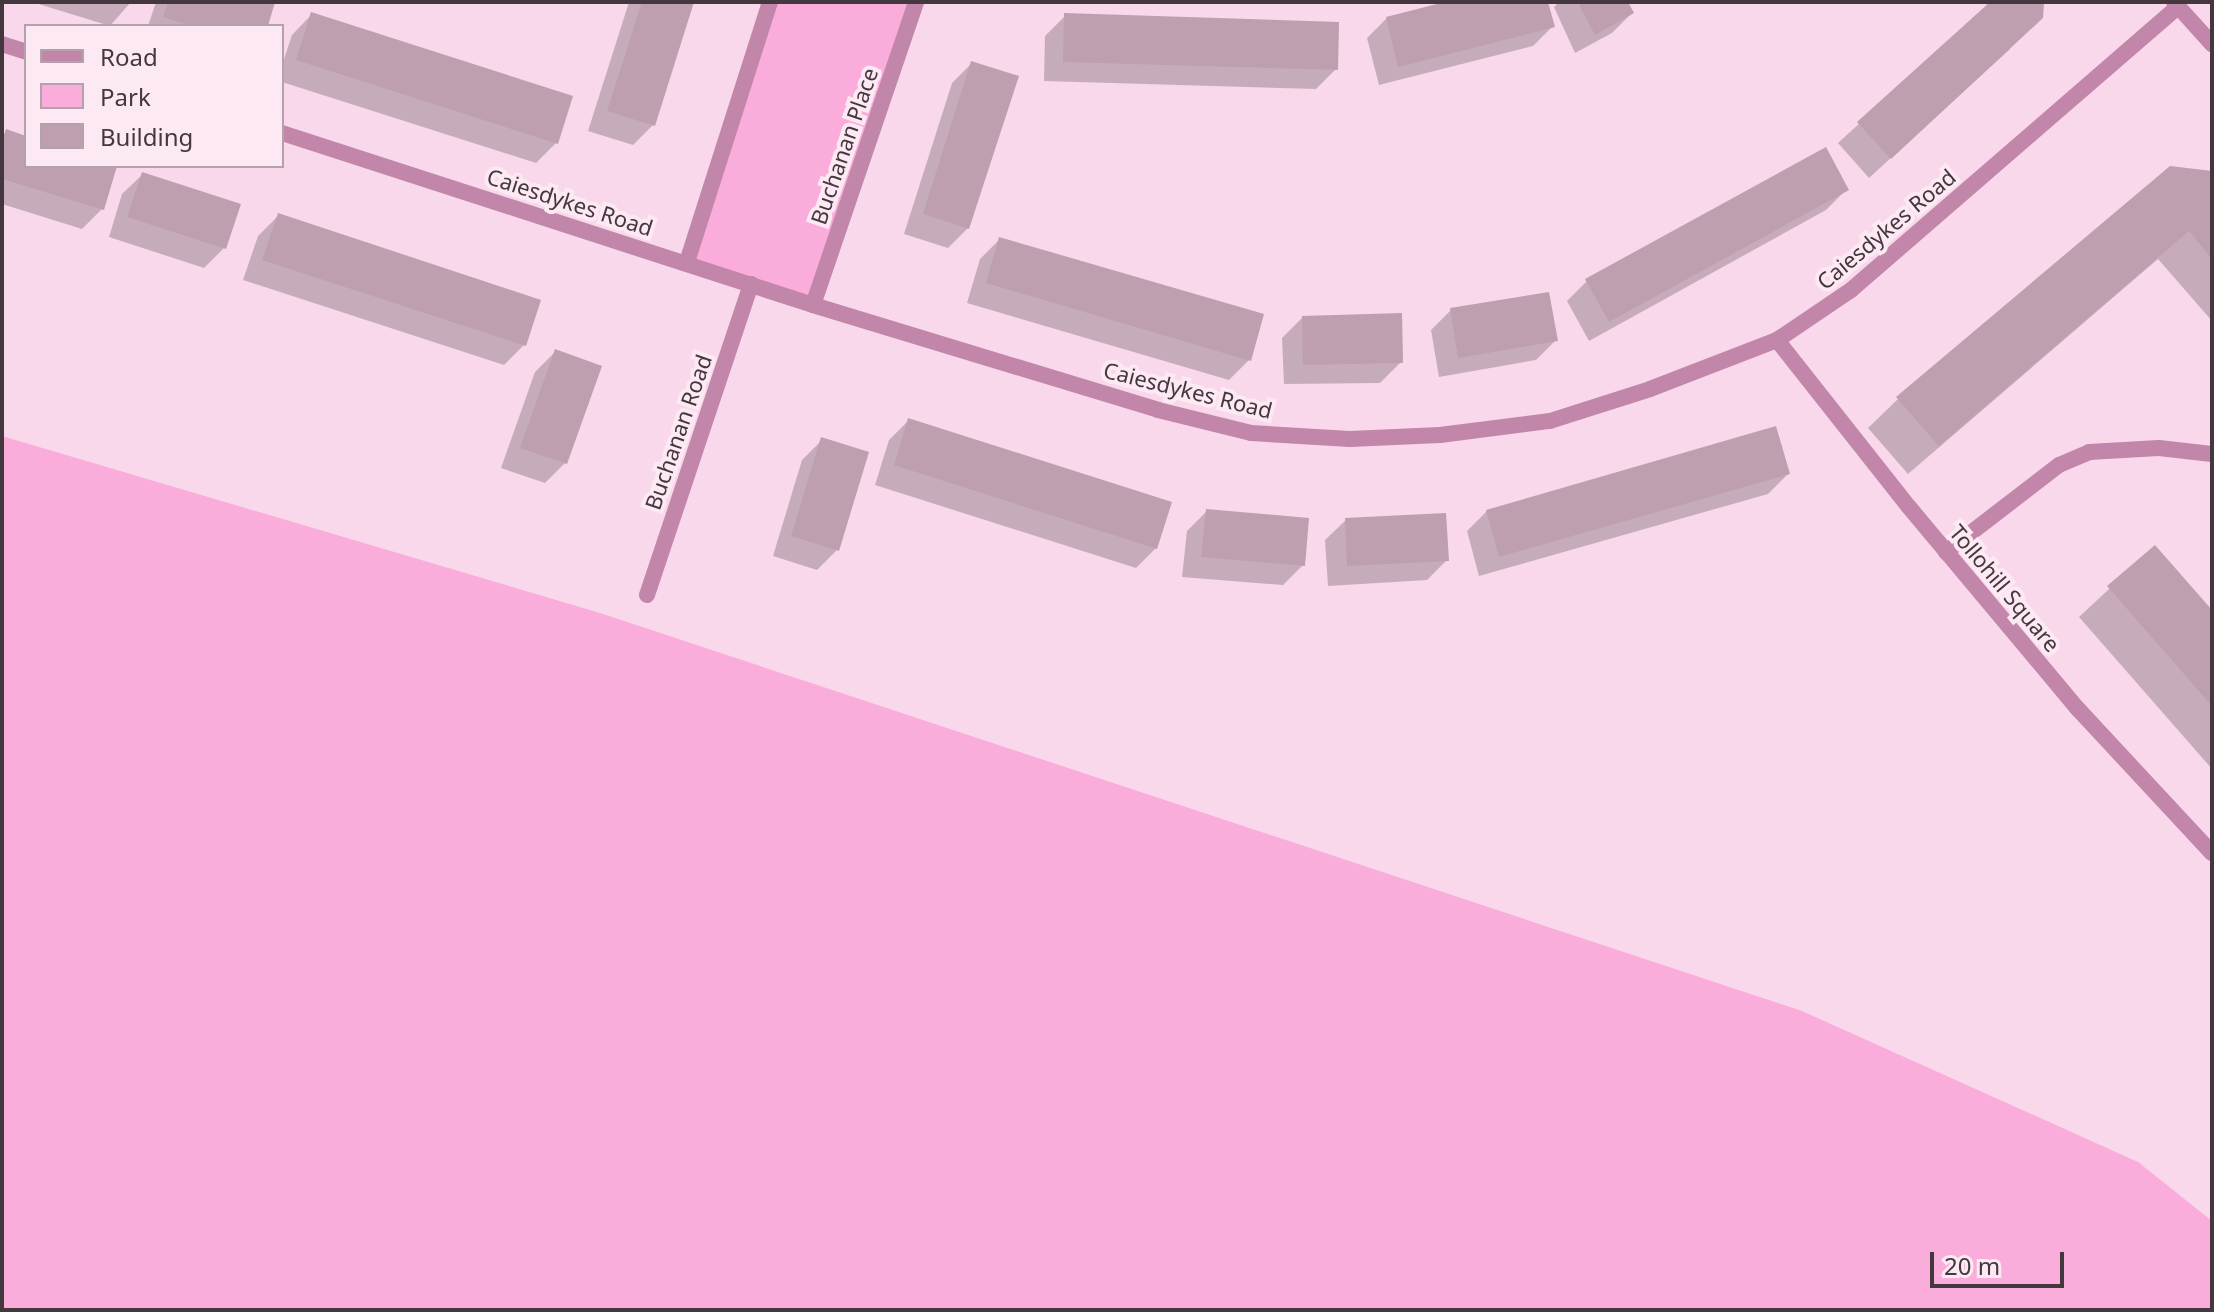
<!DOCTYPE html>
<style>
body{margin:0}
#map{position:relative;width:2214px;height:1312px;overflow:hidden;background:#f8d8ea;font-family:"Noto Sans",sans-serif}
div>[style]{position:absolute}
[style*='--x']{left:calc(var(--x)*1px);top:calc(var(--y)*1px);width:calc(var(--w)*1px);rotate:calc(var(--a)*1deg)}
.green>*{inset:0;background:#faadda}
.shadow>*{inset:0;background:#0003}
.building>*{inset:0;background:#bd9fb0}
.minor>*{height:16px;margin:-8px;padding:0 8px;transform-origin:8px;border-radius:8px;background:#c186a9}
.tertiary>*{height:16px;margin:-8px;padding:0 8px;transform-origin:8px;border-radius:8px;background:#c186a9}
span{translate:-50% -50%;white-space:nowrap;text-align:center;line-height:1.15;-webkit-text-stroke:8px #fde9f4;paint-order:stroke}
.street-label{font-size:22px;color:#44373e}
.frame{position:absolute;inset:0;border:4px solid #44373e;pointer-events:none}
.legend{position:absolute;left:24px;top:24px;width:260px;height:144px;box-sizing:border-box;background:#fde9f4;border:2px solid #b3a2ab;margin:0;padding:10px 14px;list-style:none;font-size:24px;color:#44373e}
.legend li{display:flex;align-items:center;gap:16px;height:40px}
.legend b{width:40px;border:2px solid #b3a2ab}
.scale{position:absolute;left:1930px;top:1252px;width:134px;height:36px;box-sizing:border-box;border:4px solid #44373e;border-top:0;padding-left:10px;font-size:24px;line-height:28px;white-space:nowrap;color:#44373e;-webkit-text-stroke:6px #fde9f4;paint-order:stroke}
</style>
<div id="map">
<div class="green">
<div style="clip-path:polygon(770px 2px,916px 2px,813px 305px,687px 262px)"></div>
<div style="clip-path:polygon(2px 436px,600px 613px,1802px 1011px,2138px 1162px,2212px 1221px,2212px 1310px,2px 1310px)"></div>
</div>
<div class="shadow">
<div style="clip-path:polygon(32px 2px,131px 2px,110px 26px)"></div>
<div style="clip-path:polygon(156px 2px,271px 2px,266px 26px,148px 26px)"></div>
<div style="clip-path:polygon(629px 2px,692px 2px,653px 125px,633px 145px,588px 131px)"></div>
<div style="clip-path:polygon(1452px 2px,1546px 2px,1553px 26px,1533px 46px,1379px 85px,1367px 38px,1387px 18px)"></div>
<div style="clip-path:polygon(1559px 2px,1626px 2px,1632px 13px,1612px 33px,1575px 53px,1554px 7px)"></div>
<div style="clip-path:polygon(1985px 2px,2042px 2px,2009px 50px,1869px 178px,1838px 143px,1988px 6px)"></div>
<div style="clip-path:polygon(312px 14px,556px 143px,536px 163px,282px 82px,282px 65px,292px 35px)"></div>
<div style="clip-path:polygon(1065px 16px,1336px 69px,1316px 89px,1044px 81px,1045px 36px)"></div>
<div style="clip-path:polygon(972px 63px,968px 228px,948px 248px,904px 234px,952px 83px)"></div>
<div style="clip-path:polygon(7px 131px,26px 137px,26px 166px,115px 166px,102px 209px,82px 229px,2px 204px,2px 136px)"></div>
<div style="clip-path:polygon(143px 174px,224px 248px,204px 268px,109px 237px,122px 194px)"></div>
<div style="clip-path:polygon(2212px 174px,2212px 321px,2158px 259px,1908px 474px,1868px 428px,1898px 399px)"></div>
<div style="clip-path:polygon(1846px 190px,1826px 210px,1589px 341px,1567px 301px,1587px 281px)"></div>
<div style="clip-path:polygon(278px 216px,524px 345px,504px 365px,243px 280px,258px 236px)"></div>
<div style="clip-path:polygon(1000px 239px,1249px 360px,1229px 380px,967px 303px,980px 259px)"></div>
<div style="clip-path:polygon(1451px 310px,1556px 340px,1536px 360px,1439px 377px,1431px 330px)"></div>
<div style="clip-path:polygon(1302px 318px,1401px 362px,1380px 383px,1284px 384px,1282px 338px)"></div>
<div style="clip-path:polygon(555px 352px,565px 463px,545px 483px,501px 468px,535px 372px)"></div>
<div style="clip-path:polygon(909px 420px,1156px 548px,1136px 568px,875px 485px,889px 440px)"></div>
<div style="clip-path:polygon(822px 440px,837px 550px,817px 570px,773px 556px,802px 460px)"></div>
<div style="clip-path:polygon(1788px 474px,1768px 494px,1479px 576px,1467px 531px,1487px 511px)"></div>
<div style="clip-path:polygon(1207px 511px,1303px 565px,1283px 585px,1182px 577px,1187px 531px)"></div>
<div style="clip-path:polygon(1346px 520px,1447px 560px,1427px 580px,1328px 586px,1325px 540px)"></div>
<div style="clip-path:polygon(2154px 547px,2212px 613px,2212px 769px,2079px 617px)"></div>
</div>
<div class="building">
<div style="clip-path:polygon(168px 2px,275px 2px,268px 26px,191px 26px,163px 17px)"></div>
<div style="clip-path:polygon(642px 2px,694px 2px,655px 126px,607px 111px)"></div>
<div style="clip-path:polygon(1445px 2px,1548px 2px,1555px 27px,1398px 67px,1386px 17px)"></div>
<div style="clip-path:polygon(1582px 2px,1628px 2px,1634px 13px,1595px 35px,1579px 5px)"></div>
<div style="clip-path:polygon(1990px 2px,2044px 2px,2043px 18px,1891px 159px,1857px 122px)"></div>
<div style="clip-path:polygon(311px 12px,573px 96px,558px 144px,296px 60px)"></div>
<div style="clip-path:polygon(1064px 13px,1339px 22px,1338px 70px,1063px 62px)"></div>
<div style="clip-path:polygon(971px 61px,1019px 76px,969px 229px,923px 214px)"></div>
<div style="clip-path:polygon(6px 129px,26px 136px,26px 166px,117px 166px,104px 210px,2px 179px,2px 142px)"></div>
<div style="clip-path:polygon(1826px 147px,1849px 190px,1609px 322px,1585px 279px)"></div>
<div style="clip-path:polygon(2170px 166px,2212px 171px,2212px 259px,2189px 231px,1939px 446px,1896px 397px)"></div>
<div style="clip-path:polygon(142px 172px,241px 204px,226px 249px,127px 217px)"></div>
<div style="clip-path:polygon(278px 213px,541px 300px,526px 346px,262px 260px)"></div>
<div style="clip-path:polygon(999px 237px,1264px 314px,1251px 361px,986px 283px)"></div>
<div style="clip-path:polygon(1549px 292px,1558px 341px,1458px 358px,1450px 308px)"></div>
<div style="clip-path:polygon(1402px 313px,1403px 363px,1303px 365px,1302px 316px)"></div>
<div style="clip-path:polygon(555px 349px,602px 366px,567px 464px,520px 448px)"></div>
<div style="clip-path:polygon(908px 418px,1172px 502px,1157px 549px,894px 465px)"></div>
<div style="clip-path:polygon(1776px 426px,1790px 474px,1499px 557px,1486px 510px)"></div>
<div style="clip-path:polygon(821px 437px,869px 452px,839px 551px,791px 536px)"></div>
<div style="clip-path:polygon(1206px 509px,1309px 518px,1305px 566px,1201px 557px)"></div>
<div style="clip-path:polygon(1446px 513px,1449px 561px,1347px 566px,1345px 518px)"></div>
<div style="clip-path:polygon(2155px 545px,2212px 610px,2212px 706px,2107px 586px)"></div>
</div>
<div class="minor">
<div style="--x:2;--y:44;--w:25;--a:18"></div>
<div style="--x:282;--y:133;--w:558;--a:17.95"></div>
<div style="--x:813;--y:305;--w:361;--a:16.9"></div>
<div style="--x:1158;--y:410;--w:96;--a:13.9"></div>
<div style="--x:1251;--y:433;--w:99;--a:3.5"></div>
<div style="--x:1350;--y:439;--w:90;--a:-2.5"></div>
<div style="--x:1440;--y:435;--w:111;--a:-7.3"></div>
<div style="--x:1550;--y:421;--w:105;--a:-17.7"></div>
<div style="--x:1650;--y:389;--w:136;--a:-21.1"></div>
<div style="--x:1777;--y:340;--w:89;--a:-34"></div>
<div style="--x:1851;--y:290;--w:432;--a:-40.9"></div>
<div style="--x:687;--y:262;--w:273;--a:-72.3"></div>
<div style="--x:813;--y:305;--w:320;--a:-71.2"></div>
<div style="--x:1777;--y:340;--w:213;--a:51.7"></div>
<div style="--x:1909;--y:507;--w:263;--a:50.1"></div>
<div style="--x:2078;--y:709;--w:197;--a:47.1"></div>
<div style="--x:1946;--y:552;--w:143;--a:-37.6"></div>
<div style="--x:2059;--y:465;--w:33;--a:-23"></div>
<div style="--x:2089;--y:452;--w:70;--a:-3.3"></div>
<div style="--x:2159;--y:448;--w:53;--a:6.5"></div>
<div style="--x:647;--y:595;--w:328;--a:-71.5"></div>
</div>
<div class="tertiary">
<div style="--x:2174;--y:2;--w:57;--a:47.9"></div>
</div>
<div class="street-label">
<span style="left:844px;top:146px;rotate:-71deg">Buchanan Place</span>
<span style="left:570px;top:202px;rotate:18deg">Caiesdykes Road</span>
<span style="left:1886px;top:229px;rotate:-40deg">Caiesdykes Road</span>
<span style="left:1188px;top:390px;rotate:14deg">Caiesdykes Road</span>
<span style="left:678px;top:432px;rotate:-71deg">Buchanan Road</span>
<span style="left:2005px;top:588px;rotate:50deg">Tollohill Square</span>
</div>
<div class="frame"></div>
<ul class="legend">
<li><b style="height:10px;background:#c186a9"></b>Road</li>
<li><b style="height:22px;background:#faadda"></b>Park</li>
<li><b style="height:22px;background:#bd9fb0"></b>Building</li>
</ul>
<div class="scale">20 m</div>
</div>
